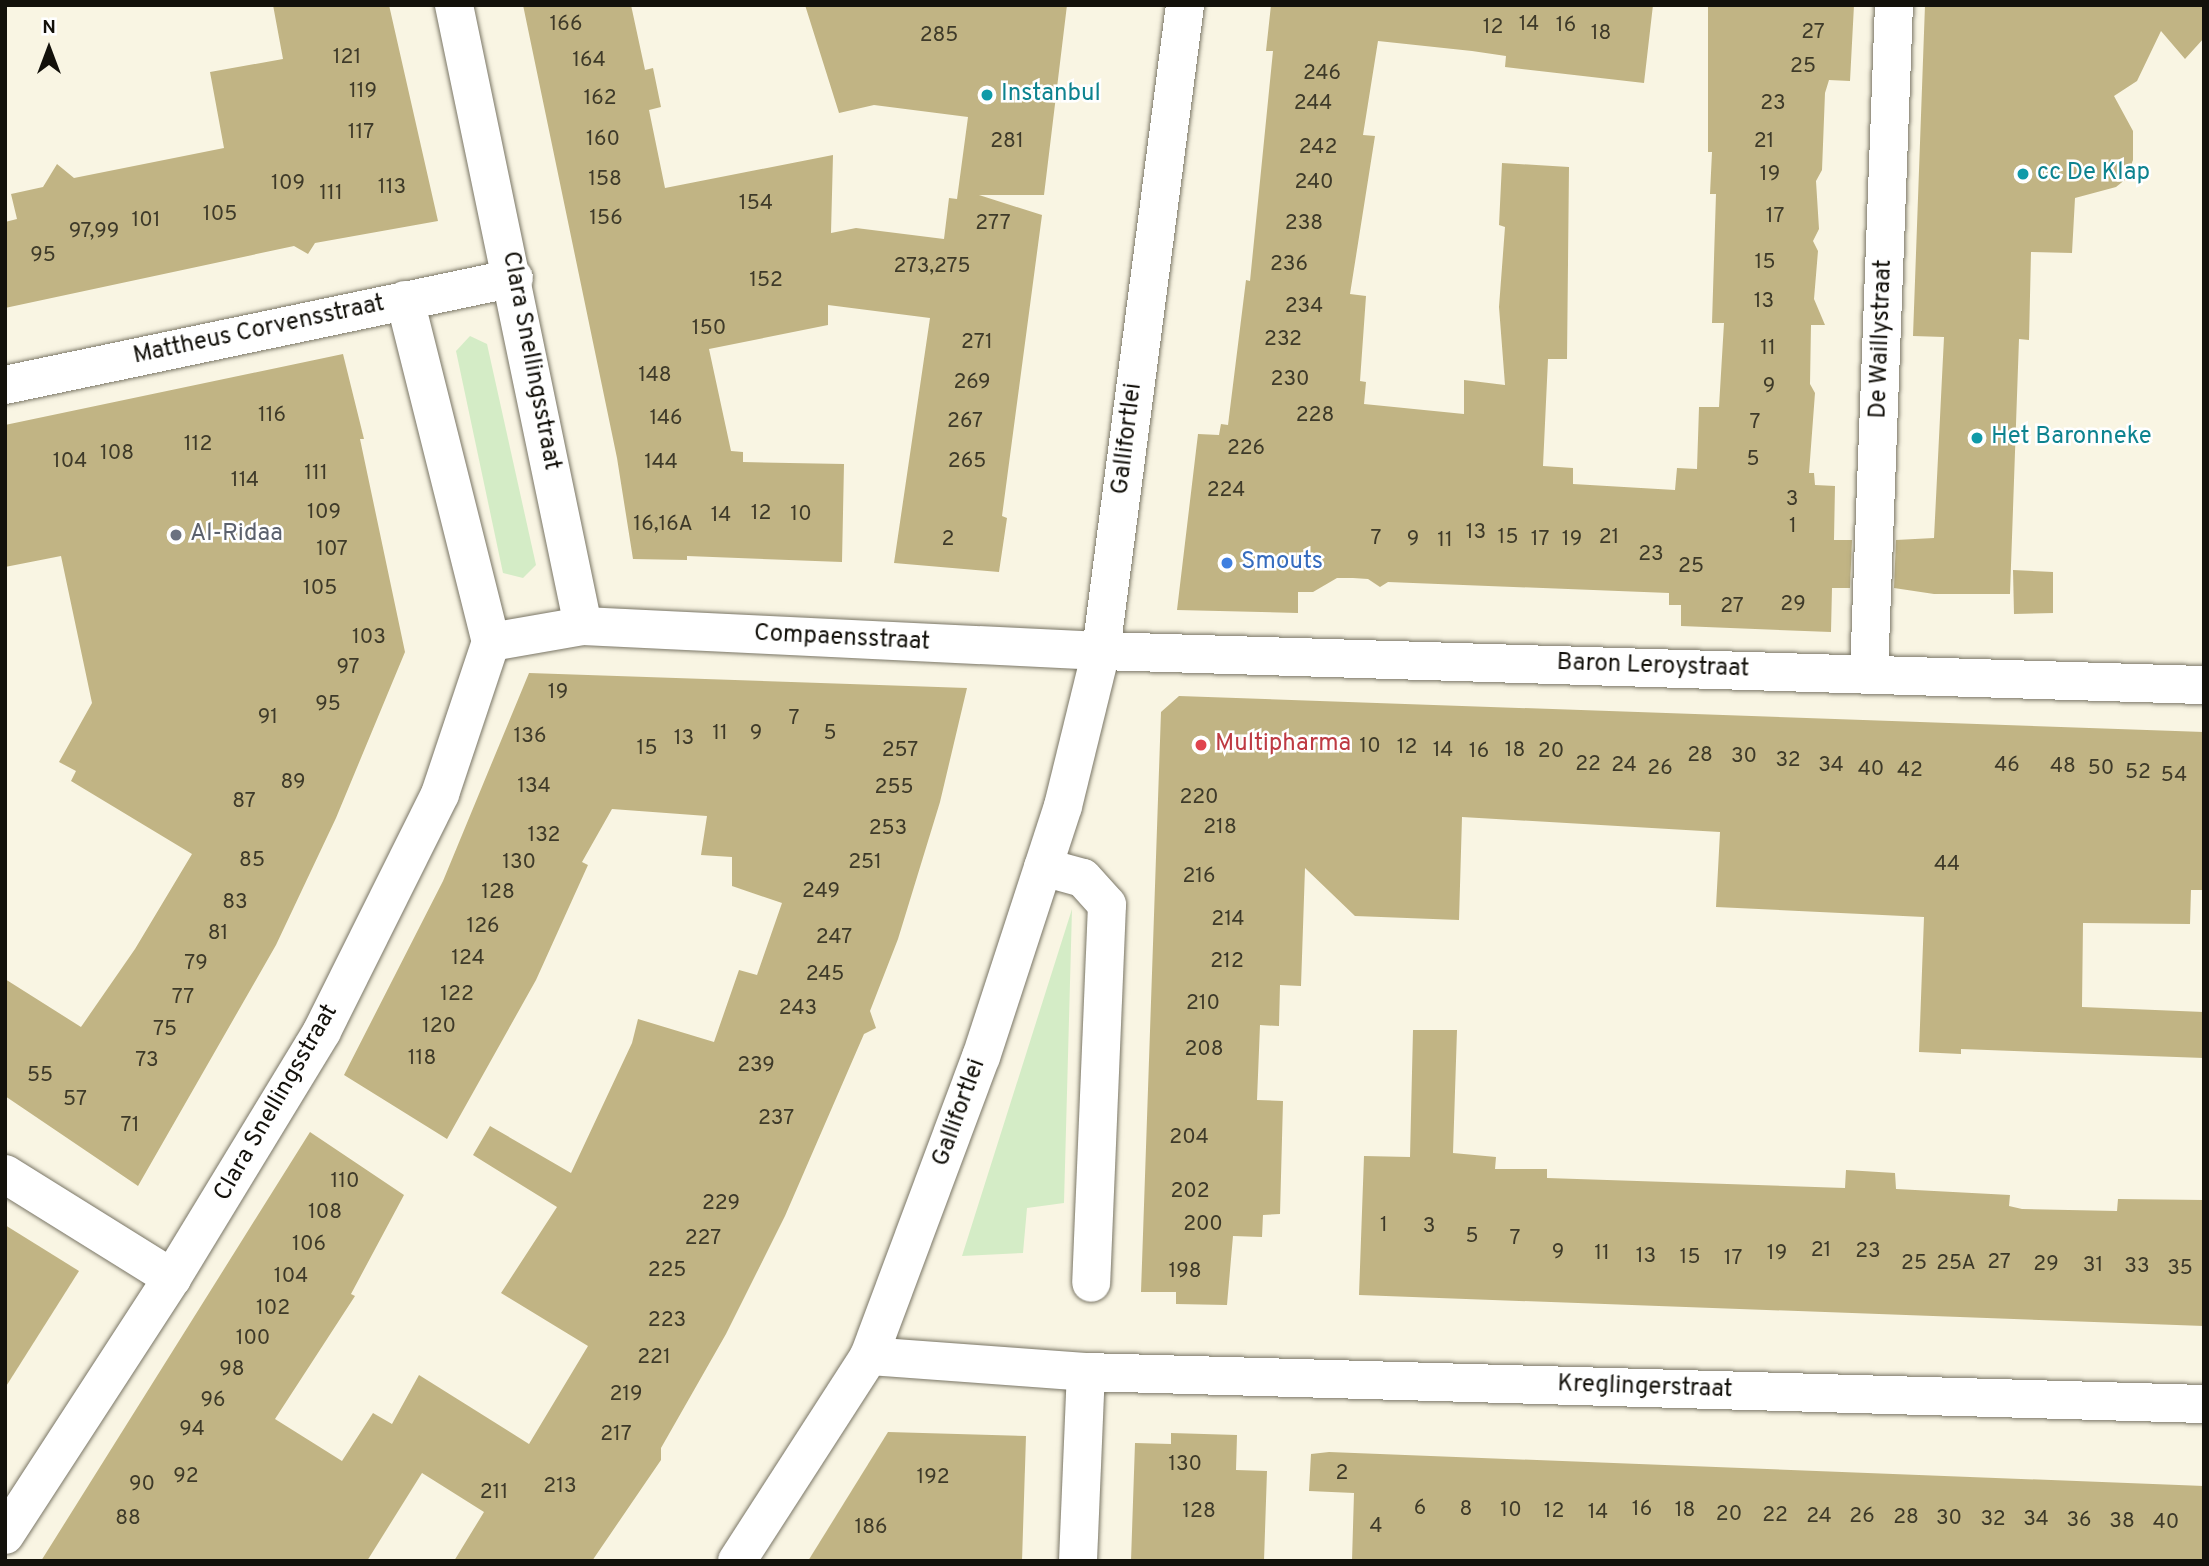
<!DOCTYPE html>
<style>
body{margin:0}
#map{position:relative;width:2209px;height:1566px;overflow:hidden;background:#f9f5e3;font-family:Overpass,sans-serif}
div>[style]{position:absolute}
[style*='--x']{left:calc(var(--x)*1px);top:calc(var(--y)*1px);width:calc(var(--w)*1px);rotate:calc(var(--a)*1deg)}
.green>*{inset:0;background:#d4ecc6}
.building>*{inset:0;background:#c1b484}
.roads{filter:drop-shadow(0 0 2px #7a7666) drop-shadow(0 0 2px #7a7666)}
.minor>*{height:38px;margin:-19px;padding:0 19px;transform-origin:19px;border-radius:19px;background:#fff}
.dots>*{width:19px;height:19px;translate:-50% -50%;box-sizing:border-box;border:4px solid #fff;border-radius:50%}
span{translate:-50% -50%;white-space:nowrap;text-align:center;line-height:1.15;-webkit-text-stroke:5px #fff;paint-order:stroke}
.number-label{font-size:21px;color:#3e3a29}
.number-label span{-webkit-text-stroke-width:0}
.culture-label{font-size:24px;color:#0d838f}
.left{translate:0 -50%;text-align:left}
.street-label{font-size:24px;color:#13110b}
.worship-label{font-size:24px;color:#5b616d}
.shop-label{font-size:24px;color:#366cbe}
.health-label{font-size:24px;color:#be3a42}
.frame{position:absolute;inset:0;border:7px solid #13110b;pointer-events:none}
.north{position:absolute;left:14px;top:14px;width:70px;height:70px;-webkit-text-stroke:5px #fff;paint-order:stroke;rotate:0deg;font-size:19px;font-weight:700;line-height:28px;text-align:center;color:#13110b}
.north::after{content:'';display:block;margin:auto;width:24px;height:32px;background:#13110b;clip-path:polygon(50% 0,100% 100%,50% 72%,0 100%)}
</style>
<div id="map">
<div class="green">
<div style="clip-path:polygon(470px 336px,487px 344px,536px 565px,523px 578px,503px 573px,456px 351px)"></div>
<div style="clip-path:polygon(1072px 909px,1064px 1203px,1027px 1208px,1023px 1253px,962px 1256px)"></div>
</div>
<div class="building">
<div style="clip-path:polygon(273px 5px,389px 5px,438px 221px,315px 243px,308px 254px,294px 246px,5px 308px,5px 222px,17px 219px,11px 194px,43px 187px,57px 164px,74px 178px,224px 148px,210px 72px,283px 59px)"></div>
<div style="clip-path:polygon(523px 5px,631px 5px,645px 70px,653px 68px,661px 107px,649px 110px,665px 188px,833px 155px,831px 233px,856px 228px,944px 239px,949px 198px,957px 199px,968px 117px,874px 105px,839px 113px,805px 5px,1067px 5px,1044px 195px,979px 195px,1042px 215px,1002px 516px,1007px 518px,999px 572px,894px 563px,930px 318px,828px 305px,828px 325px,709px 349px,731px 451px,743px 452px,743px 462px,844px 464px,842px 562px,687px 556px,687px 560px,633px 559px,617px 458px)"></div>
<div style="clip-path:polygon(1271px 5px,1653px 5px,1644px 83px,1505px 67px,1506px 56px,1472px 51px,1378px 41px,1363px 135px,1375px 136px,1350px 294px,1366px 296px,1360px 381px,1366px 382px,1364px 404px,1464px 414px,1464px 380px,1505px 385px,1499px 307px,1505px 227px,1499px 225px,1502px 163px,1569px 167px,1567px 359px,1548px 359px,1543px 466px,1573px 468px,1573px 484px,1675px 490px,1677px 468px,1697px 469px,1699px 407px,1719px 407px,1724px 323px,1712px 323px,1716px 194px,1710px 194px,1712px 152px,1708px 152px,1708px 5px,1854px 5px,1850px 81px,1829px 80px,1825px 93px,1822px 170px,1816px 181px,1819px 229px,1813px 241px,1818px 251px,1814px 299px,1825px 325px,1811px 325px,1810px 384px,1815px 393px,1809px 473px,1814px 473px,1815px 485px,1835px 486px,1834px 540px,1852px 540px,1850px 588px,1832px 588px,1831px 632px,1681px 626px,1681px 605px,1669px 605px,1669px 593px,1388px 582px,1380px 587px,1368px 579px,1353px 578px,1337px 578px,1313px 592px,1298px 592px,1298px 613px,1177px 610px,1198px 434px,1219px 435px,1221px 424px,1228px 425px,1246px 280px,1250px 281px,1273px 51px,1266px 51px)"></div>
<div style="clip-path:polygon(1925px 5px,2204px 5px,2204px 38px,2185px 59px,2161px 31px,2137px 81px,2114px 96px,2133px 131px,2133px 160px,2126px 179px,2116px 187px,2075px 198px,2072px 253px,2031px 252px,2029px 340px,2019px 339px,2010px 594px,1934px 594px,1894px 588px,1896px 540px,1934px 538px,1944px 337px,1913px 336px)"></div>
<div style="clip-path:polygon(343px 354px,364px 439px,360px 439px,405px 652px,336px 818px,276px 945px,138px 1186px,5px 1096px,5px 979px,81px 1027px,135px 949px,192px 854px,71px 781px,76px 771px,59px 762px,92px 703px,61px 556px,5px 567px,5px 425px)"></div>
<div style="clip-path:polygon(2013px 570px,2053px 572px,2053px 613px,2014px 614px)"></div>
<div style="clip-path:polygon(529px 673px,967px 688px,940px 802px,898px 939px,870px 1011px,876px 1028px,864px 1034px,785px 1216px,726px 1334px,661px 1448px,661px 1460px,592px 1561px,454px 1561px,484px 1512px,422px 1473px,367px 1561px,41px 1561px,310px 1132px,404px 1195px,351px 1294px,355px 1296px,275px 1419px,342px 1461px,373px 1413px,392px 1424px,419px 1375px,529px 1444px,588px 1346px,501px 1293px,557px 1207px,473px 1155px,490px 1126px,571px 1173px,632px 1043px,638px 1019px,714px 1042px,739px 970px,757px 975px,782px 903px,732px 886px,732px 857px,701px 855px,707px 816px,612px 809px,582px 862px,588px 865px,536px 980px,447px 1139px,344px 1075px,443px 881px)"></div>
<div style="clip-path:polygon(1179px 696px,2204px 732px,2204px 890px,2191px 890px,2190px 924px,2083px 923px,2082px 1007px,2204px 1012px,2204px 1058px,1961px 1049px,1961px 1054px,1919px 1052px,1924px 917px,1716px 907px,1720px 832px,1462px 817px,1459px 920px,1355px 916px,1305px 868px,1301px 986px,1280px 985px,1279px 1026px,1260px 1025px,1257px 1100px,1283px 1101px,1280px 1214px,1263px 1215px,1262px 1237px,1233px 1236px,1227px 1305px,1176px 1304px,1176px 1292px,1141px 1292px,1161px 712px)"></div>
<div style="clip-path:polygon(1413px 1030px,1457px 1030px,1453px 1153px,1496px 1157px,1495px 1169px,1547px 1169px,1547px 1178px,1845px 1188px,1846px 1170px,1895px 1173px,1896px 1189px,2010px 1195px,2009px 1206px,2022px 1209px,2117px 1211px,2118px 1199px,2204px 1200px,2204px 1326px,1359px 1295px,1364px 1156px,1410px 1157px)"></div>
<div style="clip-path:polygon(5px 1225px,79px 1271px,5px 1388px)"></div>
<div style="clip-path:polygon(888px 1432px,1026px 1436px,1022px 1561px,808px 1561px)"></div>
<div style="clip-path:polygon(1171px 1433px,1237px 1435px,1236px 1470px,1267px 1471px,1264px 1561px,1131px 1561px,1135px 1443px,1171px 1444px)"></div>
<div style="clip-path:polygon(1329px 1452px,2204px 1486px,2204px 1561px,1352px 1561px,1354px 1493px,1309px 1491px,1311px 1454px)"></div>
</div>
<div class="roads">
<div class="minor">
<div style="--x:454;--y:5;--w:634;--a:78.26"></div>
<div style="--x:405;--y:300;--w:353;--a:75.9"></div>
<div style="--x:5;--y:385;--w:520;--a:-11.87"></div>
<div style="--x:1869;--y:673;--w:668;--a:-87.86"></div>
<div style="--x:1043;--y:867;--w:41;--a:15.4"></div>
<div style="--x:1083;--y:878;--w:36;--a:48"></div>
<div style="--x:1107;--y:905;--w:378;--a:92.4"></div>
<div style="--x:5;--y:1174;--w:197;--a:31.9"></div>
<div style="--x:869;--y:1356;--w:218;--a:4.2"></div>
<div style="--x:1086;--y:1372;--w:1118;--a:1.64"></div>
<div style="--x:5;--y:1535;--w:306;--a:-57"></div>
<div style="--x:172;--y:1278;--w:289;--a:-58.7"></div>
<div style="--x:322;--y:1031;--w:265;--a:-63.5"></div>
<div style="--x:440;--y:794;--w:160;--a:-71.5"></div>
<div style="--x:491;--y:642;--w:93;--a:-9.9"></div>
<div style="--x:583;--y:626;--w:519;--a:2.76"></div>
<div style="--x:1101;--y:651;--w:1104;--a:1.77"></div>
<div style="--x:737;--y:1561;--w:244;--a:-57.2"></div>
<div style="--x:869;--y:1356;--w:319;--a:-69.5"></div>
<div style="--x:981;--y:1057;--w:264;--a:-71.9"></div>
<div style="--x:1063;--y:806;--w:160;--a:-76.2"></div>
<div style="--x:1101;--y:651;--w:651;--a:-82.59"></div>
<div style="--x:1078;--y:1561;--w:189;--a:-87.6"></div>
</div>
</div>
<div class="dots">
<div style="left:987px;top:95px;background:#0f9aa8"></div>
<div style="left:2023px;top:174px;background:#0f9aa8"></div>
<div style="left:1977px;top:438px;background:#0f9aa8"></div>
<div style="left:176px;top:535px;background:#6b7280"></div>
<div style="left:1227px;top:563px;background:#3f7fe0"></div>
<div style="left:1201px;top:745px;background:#e0444e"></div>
</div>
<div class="number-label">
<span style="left:566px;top:25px">166</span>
<span style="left:1529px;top:25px">14</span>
<span style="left:1566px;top:26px">16</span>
<span style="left:1493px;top:28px">12</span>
<span style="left:1813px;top:33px">27</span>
<span style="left:1601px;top:34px">18</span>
<span style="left:939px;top:36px">285</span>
<span style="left:347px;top:58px">121</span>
<span style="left:589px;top:61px">164</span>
<span style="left:1803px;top:67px">25</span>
<span style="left:1322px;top:74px">246</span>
<span style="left:363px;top:92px">119</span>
<span style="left:600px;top:99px">162</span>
<span style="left:1313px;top:104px">244</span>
<span style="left:1773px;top:104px">23</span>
<span style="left:361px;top:133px">117</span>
<span style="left:603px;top:140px">160</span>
<span style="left:1007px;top:142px">281</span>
<span style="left:1764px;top:142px">21</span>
<span style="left:1318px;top:148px">242</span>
<span style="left:1770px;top:175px">19</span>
<span style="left:605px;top:180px">158</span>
<span style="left:1314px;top:183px">240</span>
<span style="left:288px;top:184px">109</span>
<span style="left:392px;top:188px">113</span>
<span style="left:331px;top:194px">111</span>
<span style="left:756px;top:204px">154</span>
<span style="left:220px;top:215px">105</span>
<span style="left:1775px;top:217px">17</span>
<span style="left:606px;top:219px">156</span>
<span style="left:146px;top:221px">101</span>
<span style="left:993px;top:224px">277</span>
<span style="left:1304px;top:224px">238</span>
<span style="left:94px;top:232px">97,99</span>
<span style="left:43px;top:256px">95</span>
<span style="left:1765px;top:263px">15</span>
<span style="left:1289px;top:265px">236</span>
<span style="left:932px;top:267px">273,275</span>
<span style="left:766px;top:281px">152</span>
<span style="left:1764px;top:302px">13</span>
<span style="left:1304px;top:307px">234</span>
<span style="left:709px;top:329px">150</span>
<span style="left:1283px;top:340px">232</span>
<span style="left:977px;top:343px">271</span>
<span style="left:1768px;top:349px">11</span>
<span style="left:655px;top:376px">148</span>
<span style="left:1290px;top:380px">230</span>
<span style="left:972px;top:383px">269</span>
<span style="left:1769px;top:387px">9</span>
<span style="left:272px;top:416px">116</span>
<span style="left:1315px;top:416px">228</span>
<span style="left:666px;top:419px">146</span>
<span style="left:965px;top:422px">267</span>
<span style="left:1755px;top:423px">7</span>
<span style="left:198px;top:445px">112</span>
<span style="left:1246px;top:449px">226</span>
<span style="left:117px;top:454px">108</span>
<span style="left:1753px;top:460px">5</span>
<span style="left:70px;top:462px">104</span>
<span style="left:967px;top:462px">265</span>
<span style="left:661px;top:463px">144</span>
<span style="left:316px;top:474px">111</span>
<span style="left:245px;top:481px">114</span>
<span style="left:1226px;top:491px">224</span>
<span style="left:1792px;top:500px">3</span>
<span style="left:324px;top:513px">109</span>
<span style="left:761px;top:514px">12</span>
<span style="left:801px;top:515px">10</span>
<span style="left:721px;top:516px">14</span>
<span style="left:663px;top:525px">16,16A</span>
<span style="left:1793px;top:527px">1</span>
<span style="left:1476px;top:533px">13</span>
<span style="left:1508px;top:538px">15</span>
<span style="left:1609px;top:538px">21</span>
<span style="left:1376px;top:539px">7</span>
<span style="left:948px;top:540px">2</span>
<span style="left:1413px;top:540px">9</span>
<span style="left:1540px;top:540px">17</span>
<span style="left:1572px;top:540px">19</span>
<span style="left:1445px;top:541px">11</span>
<span style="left:332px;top:550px">107</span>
<span style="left:1651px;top:555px">23</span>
<span style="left:1691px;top:567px">25</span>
<span style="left:320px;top:589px">105</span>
<span style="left:1793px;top:605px">29</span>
<span style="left:1732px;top:607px">27</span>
<span style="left:369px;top:638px">103</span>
<span style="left:348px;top:668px">97</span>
<span style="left:558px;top:693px">19</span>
<span style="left:328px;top:705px">95</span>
<span style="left:268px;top:718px">91</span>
<span style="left:794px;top:719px">7</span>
<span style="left:720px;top:734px">11</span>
<span style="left:756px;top:734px">9</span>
<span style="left:830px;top:734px">5</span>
<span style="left:530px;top:737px">136</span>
<span style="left:684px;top:739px">13</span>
<span style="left:1370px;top:747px">10</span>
<span style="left:1407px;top:748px">12</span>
<span style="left:647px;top:749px">15</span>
<span style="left:900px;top:751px">257</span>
<span style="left:1443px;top:751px">14</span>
<span style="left:1515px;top:751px">18</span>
<span style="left:1479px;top:752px">16</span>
<span style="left:1551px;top:752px">20</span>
<span style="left:1700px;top:756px">28</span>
<span style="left:1744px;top:757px">30</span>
<span style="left:1788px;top:761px">32</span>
<span style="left:1588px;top:765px">22</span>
<span style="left:1624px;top:766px">24</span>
<span style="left:1831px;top:766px">34</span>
<span style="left:2007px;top:766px">46</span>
<span style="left:2063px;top:767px">48</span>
<span style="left:1660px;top:769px">26</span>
<span style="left:2101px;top:769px">50</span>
<span style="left:1871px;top:770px">40</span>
<span style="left:1910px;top:771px">42</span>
<span style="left:2138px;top:773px">52</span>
<span style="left:2174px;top:776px">54</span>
<span style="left:293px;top:783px">89</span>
<span style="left:534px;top:787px">134</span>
<span style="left:894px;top:788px">255</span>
<span style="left:1199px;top:798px">220</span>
<span style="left:244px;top:802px">87</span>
<span style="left:1220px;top:828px">218</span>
<span style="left:888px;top:829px">253</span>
<span style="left:544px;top:836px">132</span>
<span style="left:252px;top:861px">85</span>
<span style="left:519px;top:863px">130</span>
<span style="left:865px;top:863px">251</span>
<span style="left:1947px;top:865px">44</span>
<span style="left:1199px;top:877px">216</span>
<span style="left:821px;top:892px">249</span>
<span style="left:498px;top:893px">128</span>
<span style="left:235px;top:903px">83</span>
<span style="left:1228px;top:920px">214</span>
<span style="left:483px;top:927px">126</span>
<span style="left:218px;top:934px">81</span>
<span style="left:834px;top:938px">247</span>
<span style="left:468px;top:959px">124</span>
<span style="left:1227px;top:962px">212</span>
<span style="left:196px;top:964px">79</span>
<span style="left:825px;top:975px">245</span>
<span style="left:457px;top:995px">122</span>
<span style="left:183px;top:998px">77</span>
<span style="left:1203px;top:1004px">210</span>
<span style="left:798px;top:1009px">243</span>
<span style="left:439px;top:1027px">120</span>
<span style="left:165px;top:1030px">75</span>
<span style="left:1204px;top:1050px">208</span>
<span style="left:422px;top:1059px">118</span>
<span style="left:147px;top:1061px">73</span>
<span style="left:756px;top:1066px">239</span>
<span style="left:40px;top:1076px">55</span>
<span style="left:75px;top:1100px">57</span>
<span style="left:776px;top:1119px">237</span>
<span style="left:130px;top:1126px">71</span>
<span style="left:1189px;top:1138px">204</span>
<span style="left:345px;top:1182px">110</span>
<span style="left:1190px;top:1192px">202</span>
<span style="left:721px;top:1204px">229</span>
<span style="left:325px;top:1213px">108</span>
<span style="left:1203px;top:1225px">200</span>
<span style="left:1384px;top:1226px">1</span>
<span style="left:1429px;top:1227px">3</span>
<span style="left:1472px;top:1237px">5</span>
<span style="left:703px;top:1239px">227</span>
<span style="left:1515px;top:1239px">7</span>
<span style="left:309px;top:1245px">106</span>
<span style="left:1821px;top:1251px">21</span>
<span style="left:1868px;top:1252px">23</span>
<span style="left:1558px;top:1253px">9</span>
<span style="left:1602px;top:1254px">11</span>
<span style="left:1777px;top:1254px">19</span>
<span style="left:1646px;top:1257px">13</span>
<span style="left:1690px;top:1258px">15</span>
<span style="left:1733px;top:1259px">17</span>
<span style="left:1999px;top:1263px">27</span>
<span style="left:1914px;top:1264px">25</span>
<span style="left:1956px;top:1264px">25A</span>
<span style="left:2046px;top:1265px">29</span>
<span style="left:2093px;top:1266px">31</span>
<span style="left:2137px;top:1267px">33</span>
<span style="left:2180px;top:1269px">35</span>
<span style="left:667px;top:1271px">225</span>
<span style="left:1185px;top:1272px">198</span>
<span style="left:291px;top:1277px">104</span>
<span style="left:273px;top:1309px">102</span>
<span style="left:667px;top:1321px">223</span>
<span style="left:253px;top:1339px">100</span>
<span style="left:654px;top:1358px">221</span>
<span style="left:232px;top:1370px">98</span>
<span style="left:626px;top:1395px">219</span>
<span style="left:213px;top:1401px">96</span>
<span style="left:192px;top:1430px">94</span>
<span style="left:616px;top:1435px">217</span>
<span style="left:1185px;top:1465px">130</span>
<span style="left:1342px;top:1474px">2</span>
<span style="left:186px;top:1477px">92</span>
<span style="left:933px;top:1478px">192</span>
<span style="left:142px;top:1485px">90</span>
<span style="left:560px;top:1487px">213</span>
<span style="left:494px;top:1493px">211</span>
<span style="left:1420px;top:1509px">6</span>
<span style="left:1466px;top:1510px">8</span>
<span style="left:1642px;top:1510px">16</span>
<span style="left:1511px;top:1511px">10</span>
<span style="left:1685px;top:1511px">18</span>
<span style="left:1199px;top:1512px">128</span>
<span style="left:1554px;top:1512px">12</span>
<span style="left:1598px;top:1513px">14</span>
<span style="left:1729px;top:1515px">20</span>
<span style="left:1775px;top:1516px">22</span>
<span style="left:1819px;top:1517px">24</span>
<span style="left:1862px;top:1517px">26</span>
<span style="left:1906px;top:1518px">28</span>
<span style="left:128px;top:1519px">88</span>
<span style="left:1949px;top:1519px">30</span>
<span style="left:1993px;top:1520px">32</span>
<span style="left:2036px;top:1520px">34</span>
<span style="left:2079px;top:1521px">36</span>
<span style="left:2122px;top:1522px">38</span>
<span style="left:2166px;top:1523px">40</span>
<span style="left:1376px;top:1527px">4</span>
<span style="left:871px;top:1528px">186</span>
</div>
<div class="culture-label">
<span class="left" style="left:1001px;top:95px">Instanbul</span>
<span class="left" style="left:2037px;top:174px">cc De Klap</span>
<span class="left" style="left:1991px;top:438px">Het Baronneke</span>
</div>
<div class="street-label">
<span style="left:259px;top:331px;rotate:-12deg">Mattheus Corvensstraat</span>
<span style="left:1882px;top:339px;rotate:-88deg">De Waillystraat</span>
<span style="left:530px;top:361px;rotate:79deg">Clara Snellingsstraat</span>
<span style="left:1128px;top:439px;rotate:-83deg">Gallifortlei</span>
<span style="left:842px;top:639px;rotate:3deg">Compaensstraat</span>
<span style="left:1653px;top:667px;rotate:2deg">Baron Leroystraat</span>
<span style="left:277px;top:1103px;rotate:-60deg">Clara Snellingsstraat</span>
<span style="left:960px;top:1113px;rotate:-70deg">Gallifortlei</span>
<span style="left:1645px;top:1388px;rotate:2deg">Kreglingerstraat</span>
</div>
<div class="worship-label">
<span class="left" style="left:190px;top:535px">Al-Ridaa</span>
</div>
<div class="shop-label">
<span class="left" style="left:1241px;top:563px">Smouts</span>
</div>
<div class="health-label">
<span class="left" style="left:1215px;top:745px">Multipharma</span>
</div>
<div class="frame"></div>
<div class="north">N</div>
</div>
